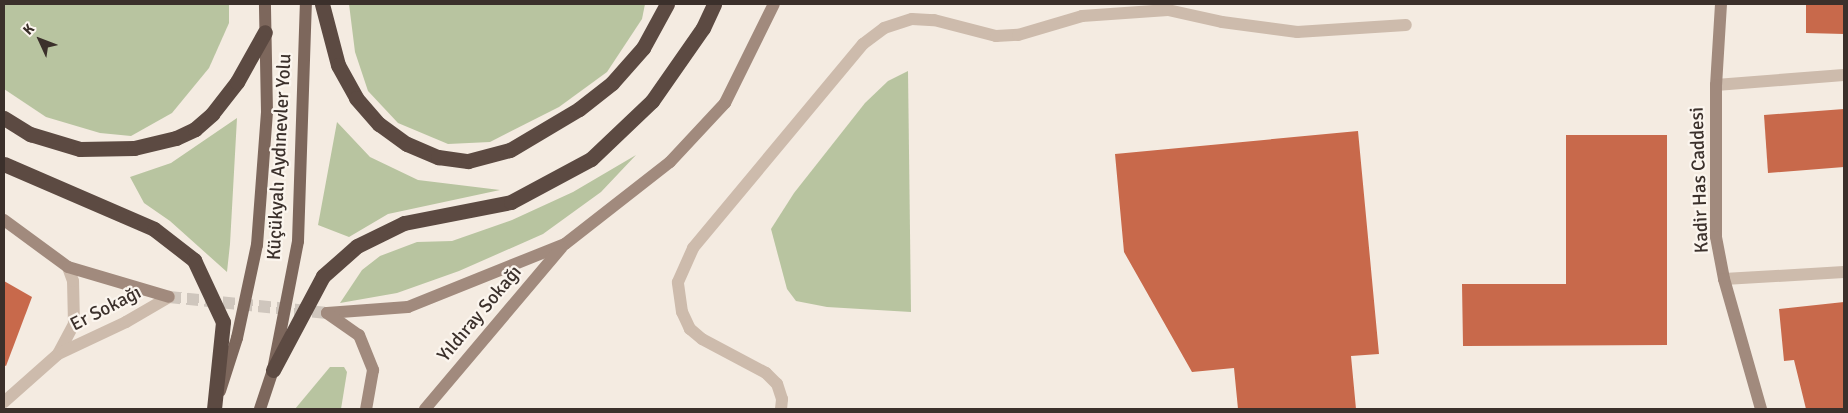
<!DOCTYPE html>
<meta charset="utf-8">
<style>
body{margin:0}
#map{position:relative;width:1848px;height:413px;overflow:hidden;background:#f4ebe1;font-family:Signika,sans-serif}
div>[style]{position:absolute}
[style*='--x']{left:calc(var(--x)*1px);top:calc(var(--y)*1px);width:calc(var(--w)*1px);rotate:calc(var(--a)*1deg)}
.green>*{inset:0;background:#b8c4a0}
.building>*{inset:0;background:#c8694b}
.secondary-tunnel>*{height:12px;margin-top:-6px;transform-origin:0;background:repeating-linear-gradient(90deg,#cfc6bd 0 12px,transparent 0 18px)}
.lane>*{height:12px;margin:-6px;padding:0 6px;transform-origin:6px;border-radius:6px;background:#cdbbac}
.street>*{height:12px;margin:-6px;padding:0 6px;transform-origin:6px;border-radius:6px;background:#cdbbac}
.secondary>*{height:12px;margin:-6px;padding:0 6px;transform-origin:6px;border-radius:6px;background:#a18a7d}
.primary>*{height:12px;margin:-6px;padding:0 6px;transform-origin:6px;border-radius:6px;background:#7d675c}
.highway>*{height:15px;margin:-7.5px;padding:0 7.5px;transform-origin:7.5px;border-radius:7.5px;background:#5c4a42}
span{translate:-50% -50%;white-space:nowrap;text-align:center;line-height:1.15;-webkit-text-stroke:4.5px #fbf5ee;paint-order:stroke}
.street-label{font-size:19px;color:#3b302b}
.frame{position:absolute;inset:0;border:5px solid #3b302b;pointer-events:none}
.north{position:absolute;left:15px;top:15px;width:50px;height:50px;-webkit-text-stroke:4px #fbf5ee;paint-order:stroke;rotate:313deg;font-size:14px;font-weight:700;line-height:20px;text-align:center;color:#3b302b}
.north::after{content:'';display:block;margin:auto;width:18px;height:22px;background:#3b302b;clip-path:polygon(50% 0,100% 100%,50% 72%,0 100%)}
</style>
<div id="map">
<div class="green">
<div style="clip-path:polygon(4px 4px,229px 4px,229px 23px,209px 68px,172px 113px,131px 136px,100px 133px,46px 117px,4px 89px)"></div>
<div style="clip-path:polygon(349px 4px,645px 4px,642px 19px,607px 72px,559px 107px,490px 142px,448px 144px,398px 123px,368px 91px,355px 52px)"></div>
<div style="clip-path:polygon(908px 71px,911px 312px,827px 307px,796px 301px,787px 289px,771px 229px,794px 193px,865px 103px,888px 81px)"></div>
<div style="clip-path:polygon(237px 118px,230px 244px,227px 272px,170px 221px,144px 203px,130px 177px,171px 163px)"></div>
<div style="clip-path:polygon(337px 122px,370px 157px,418px 180px,500px 190px,388px 214px,349px 237px,318px 225px)"></div>
<div style="clip-path:polygon(636px 155px,601px 192px,543px 234px,459px 271px,397px 293px,340px 303px,362px 270px,380px 256px,417px 242px,452px 241px,512px 220px,573px 192px)"></div>
<div style="clip-path:polygon(330px 367px,344px 367px,347px 372px,341px 409px,295px 409px)"></div>
</div>
<div class="building">
<div style="clip-path:polygon(1806px 4px,1844px 4px,1844px 34px,1806px 33px)"></div>
<div style="clip-path:polygon(1844px 109px,1844px 167px,1768px 173px,1764px 115px)"></div>
<div style="clip-path:polygon(1358px 131px,1379px 354px,1351px 356px,1356px 409px,1238px 409px,1234px 368px,1192px 372px,1124px 252px,1115px 154px)"></div>
<div style="clip-path:polygon(1566px 135px,1667px 135px,1667px 345px,1463px 346px,1462px 284px,1566px 284px)"></div>
<div style="clip-path:polygon(4px 281px,32px 297px,6px 366px,4px 365px)"></div>
<div style="clip-path:polygon(1844px 302px,1844px 409px,1806px 409px,1794px 360px,1784px 361px,1779px 309px)"></div>
</div>
<div class="secondary-tunnel">
<div style="--x:169;--y:297;--w:159;--a:5.8"></div>
</div>
<div class="lane">
<div style="--x:781;--y:409;--w:10;--a:-84"></div>
<div style="--x:782;--y:399;--w:16;--a:-108"></div>
<div style="--x:777;--y:384;--w:16;--a:-135"></div>
<div style="--x:766;--y:373;--w:72;--a:-152"></div>
<div style="--x:702;--y:339;--w:16;--a:-140"></div>
<div style="--x:690;--y:329;--w:19;--a:-115"></div>
<div style="--x:682;--y:312;--w:30;--a:-98"></div>
<div style="--x:678;--y:282;--w:37;--a:-66"></div>
<div style="--x:693;--y:248;--w:266;--a:-50.2"></div>
<div style="--x:863;--y:44;--w:26;--a:-37"></div>
<div style="--x:884;--y:28;--w:29;--a:-18"></div>
<div style="--x:912;--y:19;--w:22;--a:3"></div>
<div style="--x:934;--y:20;--w:64;--a:14.5"></div>
<div style="--x:996;--y:36;--w:22;--a:-3"></div>
<div style="--x:1018;--y:35;--w:67;--a:-16.5"></div>
<div style="--x:1082;--y:16;--w:86;--a:-4"></div>
<div style="--x:1168;--y:10;--w:55;--a:12.5"></div>
<div style="--x:1222;--y:22;--w:76;--a:7.6"></div>
<div style="--x:1297;--y:32;--w:109;--a:-3.7"></div>
</div>
<div class="street">
<div style="--x:1716;--y:85;--w:128;--a:-4.5"></div>
<div style="--x:1724;--y:279;--w:120;--a:-3.3"></div>
<div style="--x:58;--y:354;--w:34;--a:-62"></div>
<div style="--x:74;--y:324;--w:43;--a:-91.3"></div>
<div style="--x:73;--y:281;--w:15;--a:-110"></div>
<div style="--x:4;--y:402;--w:72;--a:-41.6"></div>
<div style="--x:58;--y:354;--w:75;--a:-25.2"></div>
<div style="--x:126;--y:322;--w:50;--a:-30.2"></div>
</div>
<div class="secondary">
<div style="--x:1721;--y:4;--w:81;--a:93.5"></div>
<div style="--x:1716;--y:85;--w:152;--a:90"></div>
<div style="--x:1716;--y:237;--w:43;--a:79.2"></div>
<div style="--x:1724;--y:279;--w:135;--a:74.1"></div>
<div style="--x:4;--y:220;--w:79;--a:36.3"></div>
<div style="--x:68;--y:267;--w:105;--a:16.5"></div>
<div style="--x:327;--y:313;--w:81;--a:-4.2"></div>
<div style="--x:408;--y:307;--w:169;--a:-21.9"></div>
<div style="--x:565;--y:244;--w:133;--a:-38"></div>
<div style="--x:670;--y:162;--w:81;--a:-47"></div>
<div style="--x:725;--y:103;--w:110;--a:-63.7"></div>
<div style="--x:327;--y:313;--w:39;--a:35"></div>
<div style="--x:359;--y:335;--w:38;--a:68"></div>
<div style="--x:373;--y:370;--w:40;--a:100"></div>
<div style="--x:425;--y:409;--w:212;--a:-49.8"></div>
</div>
<div class="primary">
<div style="--x:220;--y:391;--w:56;--a:-72.2"></div>
<div style="--x:237;--y:338;--w:95;--a:-77.9"></div>
<div style="--x:257;--y:245;--w:133;--a:-85.7"></div>
<div style="--x:267;--y:112;--w:108;--a:-91.1"></div>
<div style="--x:260;--y:409;--w:41;--a:-71.6"></div>
<div style="--x:273;--y:370;--w:131;--a:-79"></div>
<div style="--x:298;--y:241;--w:237;--a:-88.1"></div>
</div>
<div class="highway">
<div style="--x:322;--y:4;--w:63;--a:75.3"></div>
<div style="--x:338;--y:65;--w:38;--a:61"></div>
<div style="--x:356;--y:98;--w:35;--a:49"></div>
<div style="--x:379;--y:124;--w:34;--a:36"></div>
<div style="--x:407;--y:144;--w:34;--a:23"></div>
<div style="--x:438;--y:157;--w:30;--a:8"></div>
<div style="--x:468;--y:161;--w:43;--a:-14.7"></div>
<div style="--x:510;--y:150;--w:80;--a:-30.7"></div>
<div style="--x:579;--y:109;--w:42;--a:-38.2"></div>
<div style="--x:612;--y:83;--w:47;--a:-48.5"></div>
<div style="--x:643;--y:48;--w:50;--a:-61.4"></div>
<div style="--x:4;--y:118;--w:31;--a:32"></div>
<div style="--x:30;--y:134;--w:52;--a:16.7"></div>
<div style="--x:80;--y:149;--w:54;--a:-1.1"></div>
<div style="--x:134;--y:148;--w:43;--a:-13.4"></div>
<div style="--x:176;--y:138;--w:21;--a:-25"></div>
<div style="--x:195;--y:129;--w:23;--a:-41"></div>
<div style="--x:212;--y:114;--w:41;--a:-52"></div>
<div style="--x:237;--y:82;--w:57;--a:-60.8"></div>
<div style="--x:4;--y:164;--w:163;--a:23.4"></div>
<div style="--x:154;--y:229;--w:51;--a:37.8"></div>
<div style="--x:194;--y:260;--w:68;--a:64.9"></div>
<div style="--x:223;--y:322;--w:87;--a:95.9"></div>
<div style="--x:273;--y:370;--w:106;--a:-62"></div>
<div style="--x:323;--y:276;--w:45;--a:-41.4"></div>
<div style="--x:357;--y:246;--w:52;--a:-26.1"></div>
<div style="--x:404;--y:223;--w:109;--a:-11.1"></div>
<div style="--x:511;--y:202;--w:91;--a:-28.3"></div>
<div style="--x:591;--y:159;--w:84;--a:-43.6"></div>
<div style="--x:652;--y:101;--w:89;--a:-55.1"></div>
<div style="--x:703;--y:28;--w:26;--a:-65"></div>
</div>
<div class="street-label">
<span style="left:280px;top:157px;rotate:-87deg">Küçükyalı Aydınevler Yolu</span>
<span style="left:1700px;top:180px;rotate:-92deg">Kadir Has Caddesi</span>
<span style="left:106px;top:309px;rotate:-27deg">Er Sokağı</span>
<span style="left:480px;top:314px;rotate:-50deg">Yıldıray Sokağı</span>
</div>
<div class="frame"></div>
<div class="north">K</div>
</div>
